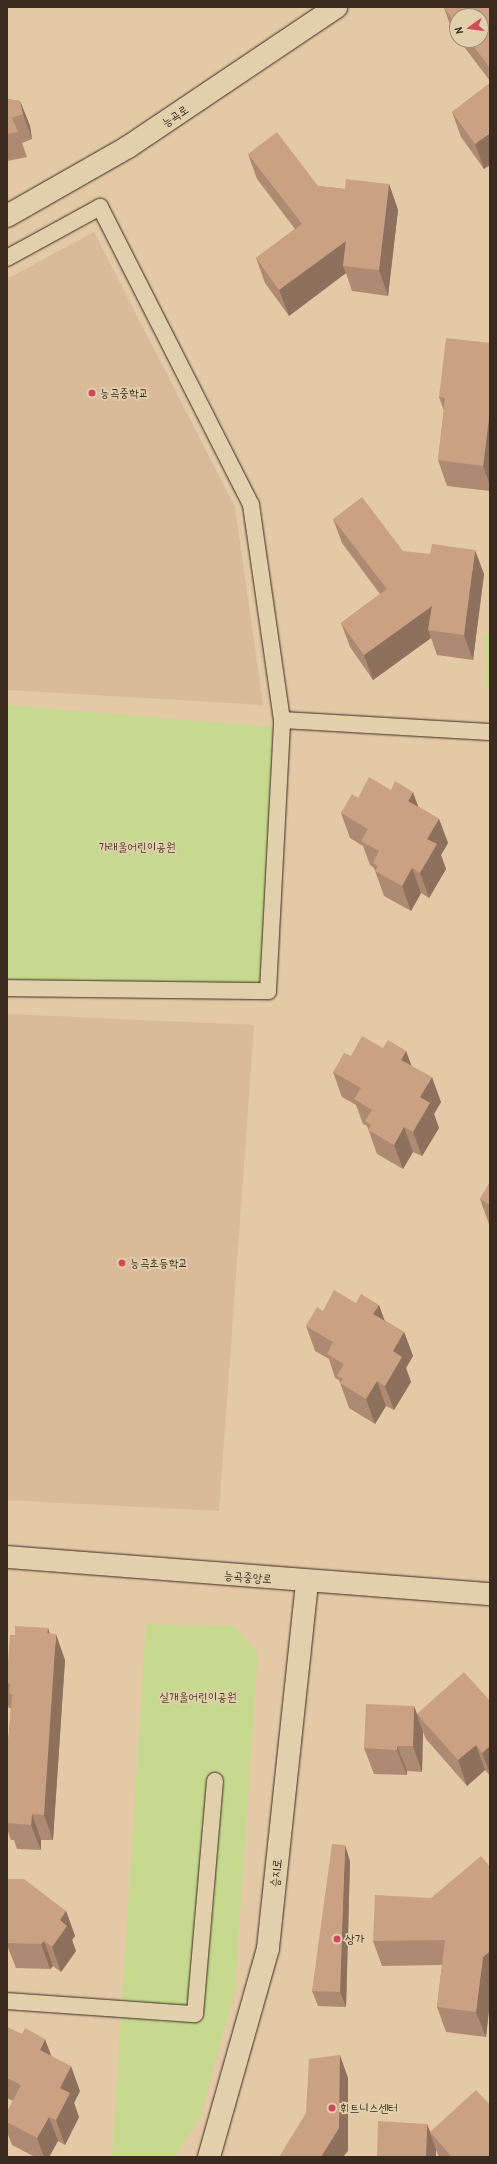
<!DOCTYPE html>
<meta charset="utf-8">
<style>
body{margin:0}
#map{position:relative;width:497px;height:2164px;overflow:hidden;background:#e3c9a6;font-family:"Patrick Hand","Poor Story",sans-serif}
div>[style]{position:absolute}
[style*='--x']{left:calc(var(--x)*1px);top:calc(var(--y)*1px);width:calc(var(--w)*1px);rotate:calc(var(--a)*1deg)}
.built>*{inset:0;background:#d9ba99}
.green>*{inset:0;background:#c7d98e}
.roads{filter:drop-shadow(0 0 1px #3b2a1e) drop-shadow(0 0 1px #3b2a1e)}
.pedestrian>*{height:16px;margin:-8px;padding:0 8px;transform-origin:8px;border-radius:8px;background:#e2d0ad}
.tertiary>*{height:22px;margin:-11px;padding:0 11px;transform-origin:11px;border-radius:11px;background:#e2d0ad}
.secondary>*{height:22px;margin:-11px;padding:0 11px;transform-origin:11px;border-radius:11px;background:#e2d0ad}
.wall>*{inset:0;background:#af8a72}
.shaded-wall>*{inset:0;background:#8e715c}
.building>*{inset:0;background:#cba184}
.dots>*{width:11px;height:11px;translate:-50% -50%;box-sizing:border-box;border:2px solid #e2d0ad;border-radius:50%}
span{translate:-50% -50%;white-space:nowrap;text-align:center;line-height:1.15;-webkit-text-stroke:3.5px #e2d0ad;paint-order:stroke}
.street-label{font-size:12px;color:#3b2a1e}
.poi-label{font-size:12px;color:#3b2a1e}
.left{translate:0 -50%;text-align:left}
.park-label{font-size:12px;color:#493c29}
.frame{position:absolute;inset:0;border:8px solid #3b2a1e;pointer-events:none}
.north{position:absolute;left:449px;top:8px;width:40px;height:40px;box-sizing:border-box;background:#e2d0ad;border:1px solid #9f8e74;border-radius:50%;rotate:256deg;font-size:11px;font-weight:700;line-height:16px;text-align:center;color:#3b2a1e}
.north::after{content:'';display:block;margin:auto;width:14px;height:18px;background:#d1495b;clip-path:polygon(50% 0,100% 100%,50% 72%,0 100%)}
</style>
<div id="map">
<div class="built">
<div style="clip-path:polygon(94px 232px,235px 507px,263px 705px,7px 690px,7px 279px)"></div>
<div style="clip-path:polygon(7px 1014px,254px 1025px,219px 1511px,7px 1500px)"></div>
</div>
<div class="green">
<div style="clip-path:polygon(490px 632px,490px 687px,486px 687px,484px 636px)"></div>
<div style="clip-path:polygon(7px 705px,273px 727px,261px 989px,7px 982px)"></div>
<div style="clip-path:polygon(146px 1624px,235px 1626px,258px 1653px,235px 1990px,200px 2118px,174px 2157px,112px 2157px)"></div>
</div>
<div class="roads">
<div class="pedestrian">
<div style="--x:7;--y:258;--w:106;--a:-28.7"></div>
<div style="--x:100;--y:207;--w:334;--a:63.1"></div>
<div style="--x:251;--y:505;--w:217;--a:81.8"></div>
<div style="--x:7;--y:988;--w:261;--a:0.7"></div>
<div style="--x:268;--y:991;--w:271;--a:-87"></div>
<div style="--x:282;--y:720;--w:208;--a:3.3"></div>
<div style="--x:7;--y:2001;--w:188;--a:4"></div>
<div style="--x:195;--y:2014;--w:234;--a:-85.1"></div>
</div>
<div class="tertiary">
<div style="--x:7;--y:1557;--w:484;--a:4.4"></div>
<div style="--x:209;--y:2157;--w:217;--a:-74.2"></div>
<div style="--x:268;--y:1948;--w:369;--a:-83.9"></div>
</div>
<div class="secondary">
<div style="--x:7;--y:216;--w:139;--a:-29.7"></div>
<div style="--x:128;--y:147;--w:251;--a:-33.9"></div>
</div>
</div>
<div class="wall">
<div style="clip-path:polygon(444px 8px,490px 8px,490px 81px,459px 40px,481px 40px,457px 16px,457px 38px,453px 33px)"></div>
<div style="clip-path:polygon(490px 83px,484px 169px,461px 137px,452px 112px)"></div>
<div style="clip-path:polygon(7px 99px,20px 101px,30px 126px,32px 139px,22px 143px,27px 157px,7px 161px)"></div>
<div style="clip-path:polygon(248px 154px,318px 186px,345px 189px,389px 184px,398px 210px,388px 296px,352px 291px,346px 273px,289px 316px,265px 283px,256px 258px,295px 229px,257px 179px)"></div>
<div style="clip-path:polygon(490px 343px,490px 491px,447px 486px,438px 460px,444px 411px,439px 397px)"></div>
<div style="clip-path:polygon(333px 519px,403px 551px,484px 574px,473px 660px,437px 655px,431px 638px,373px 680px,350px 647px,341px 623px,380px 594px,342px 543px)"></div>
<div style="clip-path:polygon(358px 798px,419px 807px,439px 819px,448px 843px,441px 855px,446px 869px,429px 898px,421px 893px,411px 911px,384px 896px,374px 868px,370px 865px,363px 846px,350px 838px,341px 813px)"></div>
<div style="clip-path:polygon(383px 1048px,406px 1051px,411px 1066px,441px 1102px,434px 1114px,439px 1128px,422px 1156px,413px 1152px,403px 1169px,377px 1154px,367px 1126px,363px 1124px,356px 1105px,342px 1097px,333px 1072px,351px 1056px)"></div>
<div style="clip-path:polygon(490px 1182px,490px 1225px,489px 1224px,480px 1199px)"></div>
<div style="clip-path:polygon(356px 1303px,379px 1305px,384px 1320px,404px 1332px,413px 1356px,406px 1368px,411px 1382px,394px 1410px,386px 1406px,375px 1424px,349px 1408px,339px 1380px,335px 1378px,329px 1359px,315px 1351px,306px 1326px,323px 1311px)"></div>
<div style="clip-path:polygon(48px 1628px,49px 1634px,65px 1660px,53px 1840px,41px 1840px,41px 1850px,17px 1849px,14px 1840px,11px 1840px,7px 1829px,7px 1756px,11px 1708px,9px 1708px,7px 1702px,7px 1664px,8px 1664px,15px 1635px)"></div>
<div style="clip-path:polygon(490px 1701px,490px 1776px,485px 1770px,467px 1786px,426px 1739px,423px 1732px,422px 1772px,407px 1771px,407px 1775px,374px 1774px,364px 1748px,414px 1706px,417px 1714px)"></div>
<div style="clip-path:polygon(350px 1861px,346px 2007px,318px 2006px,312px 1991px)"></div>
<div style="clip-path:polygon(490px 1867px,490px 2001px,486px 2037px,446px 2032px,437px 2007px,442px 1965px,382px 1966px,373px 1941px,431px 1898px)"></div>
<div style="clip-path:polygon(7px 1879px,66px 1911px,75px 1936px,72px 1940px,76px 1951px,61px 1972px,53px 1966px,50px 1969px,16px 1968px,7px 1945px)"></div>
<div style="clip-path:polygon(7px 2027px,52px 2056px,80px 2091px,74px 2103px,79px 2117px,65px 2145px,58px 2141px,49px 2157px,35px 2157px,12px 2145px,7px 2132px,7px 2112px,13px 2101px,7px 2098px)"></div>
<div style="clip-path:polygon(427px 2124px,430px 2131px,490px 2157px,439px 2157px,436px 2150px,436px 2157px,377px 2157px)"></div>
</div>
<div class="shaded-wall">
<div style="clip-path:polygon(20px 101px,30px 126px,32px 139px,23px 114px)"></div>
<div style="clip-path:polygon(490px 133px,490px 165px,484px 169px,475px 144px)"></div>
<div style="clip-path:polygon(389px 184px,398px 210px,388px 296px,379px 270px)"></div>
<div style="clip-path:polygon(346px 241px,343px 266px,346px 273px,289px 316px,279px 290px)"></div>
<div style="clip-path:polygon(490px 410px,490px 485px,483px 466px)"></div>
<div style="clip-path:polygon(475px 550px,484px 574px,473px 660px,464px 635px)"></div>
<div style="clip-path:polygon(432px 606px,428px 630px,431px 638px,373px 680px,364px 655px)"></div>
<div style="clip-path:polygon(413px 792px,422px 817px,408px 801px)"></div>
<div style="clip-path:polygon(439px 819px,448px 843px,441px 855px,446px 869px,429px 898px,420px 873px,427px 839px)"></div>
<div style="clip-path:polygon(412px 868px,421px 893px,411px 911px,402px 886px)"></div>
<div style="clip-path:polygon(406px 1051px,415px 1075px,401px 1060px)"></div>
<div style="clip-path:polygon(432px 1077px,441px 1102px,434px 1114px,439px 1128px,422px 1156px,413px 1132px,420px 1097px)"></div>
<div style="clip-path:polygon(404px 1127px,413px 1152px,403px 1169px,394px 1145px)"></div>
<div style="clip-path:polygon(379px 1305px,388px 1330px,373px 1314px)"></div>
<div style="clip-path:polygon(404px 1332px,413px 1356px,406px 1368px,411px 1382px,394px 1410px,385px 1386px,393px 1351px)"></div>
<div style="clip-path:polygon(377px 1381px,386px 1406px,375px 1424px,366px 1399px)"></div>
<div style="clip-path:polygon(48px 1628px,55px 1649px,56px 1634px,65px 1660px,53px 1840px,44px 1815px)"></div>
<div style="clip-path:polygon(414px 1706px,423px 1732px,422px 1772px,413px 1746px)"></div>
<div style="clip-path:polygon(476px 1745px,485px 1770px,467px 1786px,458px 1760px)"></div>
<div style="clip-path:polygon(397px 1746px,407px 1771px,407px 1775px,397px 1750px)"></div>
<div style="clip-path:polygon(490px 1746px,490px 1773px,482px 1753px)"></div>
<div style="clip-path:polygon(32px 1814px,41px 1840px,41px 1850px,31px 1825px)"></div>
<div style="clip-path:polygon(345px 1845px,350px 1861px,346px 2007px,340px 1992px)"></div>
<div style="clip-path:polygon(66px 1911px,75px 1936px,72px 1940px,76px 1951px,61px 1972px,52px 1947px,60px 1920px)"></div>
<div style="clip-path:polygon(44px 1941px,53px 1966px,50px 1969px,41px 1944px)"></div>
<div style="clip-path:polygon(490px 1951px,490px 2001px,486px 2037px,476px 2012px,483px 1957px)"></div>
<div style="clip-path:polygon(45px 2039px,54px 2063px,40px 2050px)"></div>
<div style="clip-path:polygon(340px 2055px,348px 2078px,348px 2151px,343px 2157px,321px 2157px)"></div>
<div style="clip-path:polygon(71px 2066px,80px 2091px,74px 2103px,79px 2117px,65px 2145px,56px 2120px,60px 2088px)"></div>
<div style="clip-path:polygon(49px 2117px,58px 2141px,49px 2157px,44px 2157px,37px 2138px)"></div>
<div style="clip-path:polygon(427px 2124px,436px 2150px,436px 2157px,426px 2157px)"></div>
</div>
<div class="building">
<div style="clip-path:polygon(445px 7px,489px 7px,490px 8px,490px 68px,469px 40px,481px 40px,481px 16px,457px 16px,457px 25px,444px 8px)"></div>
<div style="clip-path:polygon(490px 83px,490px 133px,475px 144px,452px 112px)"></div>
<div style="clip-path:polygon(7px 99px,20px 101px,23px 114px,12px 118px,18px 132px,7px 134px)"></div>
<div style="clip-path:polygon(277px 132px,318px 186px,345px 189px,346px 179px,389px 184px,379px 270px,343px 266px,346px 241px,279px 290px,256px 258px,302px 224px,248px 154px)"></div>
<div style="clip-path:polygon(446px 338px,490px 343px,490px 410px,483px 466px,438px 460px,445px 398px,439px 397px)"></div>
<div style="clip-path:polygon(362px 497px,403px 551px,430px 554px,432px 544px,475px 550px,464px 635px,428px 630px,432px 606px,364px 655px,341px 623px,387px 589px,333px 519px)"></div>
<div style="clip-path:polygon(369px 777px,391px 790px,395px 781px,413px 792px,408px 801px,439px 819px,427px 839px,437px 844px,420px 873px,412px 868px,402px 886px,375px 871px,378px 866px,373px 863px,379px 851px,361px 841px,368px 829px,341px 813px,352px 794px,358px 798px)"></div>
<div style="clip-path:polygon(362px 1036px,383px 1048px,388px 1040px,406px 1051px,401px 1060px,432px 1077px,420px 1097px,430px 1103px,413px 1132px,404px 1127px,394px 1145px,368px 1130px,371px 1125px,365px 1121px,372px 1110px,354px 1099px,361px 1088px,333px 1072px,344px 1053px,351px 1056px)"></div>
<div style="clip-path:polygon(490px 1182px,490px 1205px,480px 1199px)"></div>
<div style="clip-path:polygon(334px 1290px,356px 1303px,361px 1294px,379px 1305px,373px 1314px,404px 1332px,393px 1351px,402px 1357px,385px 1386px,377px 1381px,366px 1399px,340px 1383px,343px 1379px,337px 1376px,344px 1364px,327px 1354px,333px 1342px,306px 1326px,317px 1307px,323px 1311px)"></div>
<div style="clip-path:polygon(15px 1626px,48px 1628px,47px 1633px,56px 1634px,44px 1815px,32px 1814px,31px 1825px,8px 1823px,8px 1815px,7px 1815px,7px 1756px,12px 1695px,9px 1693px,10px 1684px,7px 1683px,7px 1664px,8px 1664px,10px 1635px,15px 1635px)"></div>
<div style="clip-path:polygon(464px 1672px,490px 1701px,490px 1746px,482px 1753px,476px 1745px,458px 1760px,417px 1714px)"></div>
<div style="clip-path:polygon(366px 1704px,414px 1706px,413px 1746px,397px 1746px,397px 1750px,364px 1748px)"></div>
<div style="clip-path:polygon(332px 1844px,345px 1845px,340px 1992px,312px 1991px)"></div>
<div style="clip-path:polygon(481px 1856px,490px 1867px,490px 1951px,483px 1957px,476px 2012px,437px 2007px,445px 1940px,373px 1941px,375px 1895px,431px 1898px)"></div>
<div style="clip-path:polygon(7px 1879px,24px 1879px,66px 1911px,60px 1920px,67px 1926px,52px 1947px,44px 1941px,41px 1944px,7px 1943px)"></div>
<div style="clip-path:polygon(7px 2027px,22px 2034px,25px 2028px,45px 2039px,40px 2050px,71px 2066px,60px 2088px,70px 2093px,56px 2120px,49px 2117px,37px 2138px,7px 2122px,7px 2112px,21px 2085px,7px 2078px)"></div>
<div style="clip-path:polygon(340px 2055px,339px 2128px,321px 2157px,279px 2157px,306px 2113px,309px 2059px)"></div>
<div style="clip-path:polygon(476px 2090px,490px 2105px,490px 2157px,452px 2157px,430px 2132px)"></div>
<div style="clip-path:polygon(378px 2121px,427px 2124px,426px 2157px,377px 2157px)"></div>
</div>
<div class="dots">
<div style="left:92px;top:393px;background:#d1495b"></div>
<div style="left:122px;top:1263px;background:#d1495b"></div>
<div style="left:337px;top:1939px;background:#d1495b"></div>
<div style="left:332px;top:2108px;background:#d1495b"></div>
</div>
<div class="street-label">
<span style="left:175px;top:116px;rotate:-34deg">능곡로</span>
<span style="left:248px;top:1577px;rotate:5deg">능곡중앙로</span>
<span style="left:276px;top:1873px;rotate:-84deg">승지로</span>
</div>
<div class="poi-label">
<span class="left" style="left:100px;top:393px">능곡중학교</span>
<span class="left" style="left:130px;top:1263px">능곡초등학교</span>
<span class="left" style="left:345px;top:1939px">상가</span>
<span class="left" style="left:340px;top:2108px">휘트니스센터</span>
</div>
<div class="park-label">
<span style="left:137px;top:847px">가래울어린이공원</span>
<span style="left:198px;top:1697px">실개울어린이공원</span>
</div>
<div class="frame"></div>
<div class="north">N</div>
</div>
